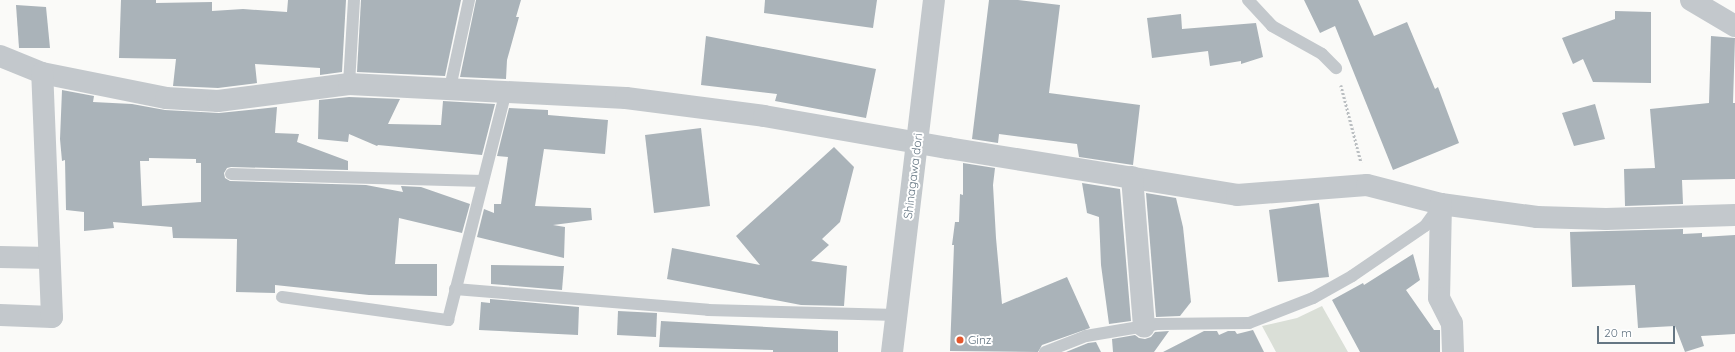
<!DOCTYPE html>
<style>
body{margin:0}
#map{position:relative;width:1735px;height:352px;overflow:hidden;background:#fafaf8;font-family:Quicksand,sans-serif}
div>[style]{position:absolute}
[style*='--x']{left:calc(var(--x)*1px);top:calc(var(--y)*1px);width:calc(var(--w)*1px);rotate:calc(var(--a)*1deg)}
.green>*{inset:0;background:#dadfd7}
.building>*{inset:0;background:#aab3b9}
.path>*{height:2.5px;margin-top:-1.25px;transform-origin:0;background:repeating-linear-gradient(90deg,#bbbfc2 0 2px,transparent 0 4px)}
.service>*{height:12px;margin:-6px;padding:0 6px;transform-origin:6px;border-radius:6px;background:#c3c8cc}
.minor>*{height:22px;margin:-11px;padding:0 11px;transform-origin:11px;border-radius:11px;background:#c3c8cc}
.tertiary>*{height:22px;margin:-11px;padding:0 11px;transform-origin:11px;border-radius:11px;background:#c3c8cc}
.dots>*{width:11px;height:11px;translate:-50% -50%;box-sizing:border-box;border:2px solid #fff;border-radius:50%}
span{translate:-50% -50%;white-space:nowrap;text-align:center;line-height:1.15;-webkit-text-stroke:4px #fff;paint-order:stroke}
.street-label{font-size:12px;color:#657683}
.poi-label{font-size:12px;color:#657683}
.left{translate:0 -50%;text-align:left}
.scale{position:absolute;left:1597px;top:326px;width:78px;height:18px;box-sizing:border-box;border:2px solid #657683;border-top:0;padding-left:5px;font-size:12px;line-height:14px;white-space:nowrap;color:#657683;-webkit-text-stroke:3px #fff;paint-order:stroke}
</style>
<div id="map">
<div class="green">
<div style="clip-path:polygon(1322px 306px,1348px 352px,1276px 352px,1262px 326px,1297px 318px)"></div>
</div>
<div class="building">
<div style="clip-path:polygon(121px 0,156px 0,156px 3px,212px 2px,212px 11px,243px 9px,287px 12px,288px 0,346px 0,342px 72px,320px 75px,320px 68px,255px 64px,257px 83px,218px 88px,173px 86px,176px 59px,119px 58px)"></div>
<div style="clip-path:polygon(361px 0,461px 0,445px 76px,357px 72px)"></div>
<div style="clip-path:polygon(476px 0,521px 0,516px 17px,519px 17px,507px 60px,506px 79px,460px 77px)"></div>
<div style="clip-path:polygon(765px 0,877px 0,873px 28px,764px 13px)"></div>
<div style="clip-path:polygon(989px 0,1018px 0,1060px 5px,1049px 93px,1140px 105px,1133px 165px,1079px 157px,1077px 144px,999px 134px,998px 143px,972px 139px)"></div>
<div style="clip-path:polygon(1304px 0,1358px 0,1374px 36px,1407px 22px,1435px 89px,1438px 87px,1459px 143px,1393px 170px,1335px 26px,1320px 33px)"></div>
<div style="clip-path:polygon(16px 5px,46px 7px,50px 48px,19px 48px)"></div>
<div style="clip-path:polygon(1615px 11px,1651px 12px,1651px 83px,1593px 82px,1583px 59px,1573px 64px,1562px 38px,1615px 19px)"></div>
<div style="clip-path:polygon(1181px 14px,1182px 29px,1256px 23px,1263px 57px,1241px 64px,1241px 61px,1210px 66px,1208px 51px,1152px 58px,1147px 18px)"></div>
<div style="clip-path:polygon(706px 36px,876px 69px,866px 118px,775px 101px,777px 94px,701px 85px)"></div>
<div style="clip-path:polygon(1711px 36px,1735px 38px,1733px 103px,1735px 103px,1735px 179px,1682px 180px,1683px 204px,1625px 206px,1624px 169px,1655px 168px,1650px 109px,1709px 103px)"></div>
<div style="clip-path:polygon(evenodd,62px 90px,94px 96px,93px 102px,132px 104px,165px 110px,219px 113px,277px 107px,275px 133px,299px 134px,297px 142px,348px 161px,348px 170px,231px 167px,227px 168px,224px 173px,225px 178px,230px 181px,366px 185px,403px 192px,401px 186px,421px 187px,470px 204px,462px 233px,399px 218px,395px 264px,437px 264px,437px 296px,369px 295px,275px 285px,275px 293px,236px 292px,237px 239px,173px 238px,172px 227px,113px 222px,114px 228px,84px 231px,84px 212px,66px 210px,65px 160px,62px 161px,60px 139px,62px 90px,149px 158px,196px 159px,196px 163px,201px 163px,201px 202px,142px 206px,140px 161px,149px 161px,149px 158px)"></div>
<div style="clip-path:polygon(349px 97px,400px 99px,388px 124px,441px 125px,443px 101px,495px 104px,482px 155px,378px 145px,377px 146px,349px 134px,348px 142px,318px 139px,319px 100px)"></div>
<div style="clip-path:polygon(1595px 104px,1605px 139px,1574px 146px,1562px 113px)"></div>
<div style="clip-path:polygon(509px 108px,548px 110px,548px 115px,608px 120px,605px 154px,544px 149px,535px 206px,591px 208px,592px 220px,553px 225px,565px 227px,564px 258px,477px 237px,484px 209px,494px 213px,494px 204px,501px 204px,508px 157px,497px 156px)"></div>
<div style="clip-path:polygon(701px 128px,710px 206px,654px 213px,645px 135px)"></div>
<div style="clip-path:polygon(834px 147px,854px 167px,840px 222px,822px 239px,829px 245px,811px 261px,847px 266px,844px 306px,801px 305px,667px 279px,672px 248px,760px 265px,736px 236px)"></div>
<div style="clip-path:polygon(963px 163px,995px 168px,993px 185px,996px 238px,1002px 304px,1067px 277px,1090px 328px,1042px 345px,1038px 352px,950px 351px,954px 245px,952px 245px,955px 222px,959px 222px,960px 194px,963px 195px)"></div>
<div style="clip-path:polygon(1082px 183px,1120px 189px,1131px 321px,1109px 324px,1101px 265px,1099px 217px,1087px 213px)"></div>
<div style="clip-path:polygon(1146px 193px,1176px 198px,1183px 227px,1191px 302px,1180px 316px,1156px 317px)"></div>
<div style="clip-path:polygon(1319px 203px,1329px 277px,1278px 282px,1269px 210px)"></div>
<div style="clip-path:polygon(1683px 229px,1683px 234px,1702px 233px,1702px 237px,1735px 235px,1735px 334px,1701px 336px,1704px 346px,1685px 352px,1675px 326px,1638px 328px,1635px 285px,1572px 287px,1570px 232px)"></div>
<div style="clip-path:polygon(1413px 254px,1420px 280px,1406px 290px,1434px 330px,1440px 330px,1440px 352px,1360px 352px,1332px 300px,1363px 283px,1364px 285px)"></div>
<div style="clip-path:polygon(491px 265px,564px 266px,562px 290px,491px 284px)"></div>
<div style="clip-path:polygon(490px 299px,579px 307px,578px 335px,479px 330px,481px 302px,490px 303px)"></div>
<div style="clip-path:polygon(618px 311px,657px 313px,656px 337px,617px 335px)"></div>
<div style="clip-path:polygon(661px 321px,838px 331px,838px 352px,773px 352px,773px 350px,659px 347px)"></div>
<div style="clip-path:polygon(1253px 330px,1264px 352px,1163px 352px,1204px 331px,1217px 331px,1219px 335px,1228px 331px,1235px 331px,1237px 334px)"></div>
<div style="clip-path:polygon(1169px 331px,1154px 352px,1113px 352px,1112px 339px,1135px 335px,1139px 338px,1145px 339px,1151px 337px,1155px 332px)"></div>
<div style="clip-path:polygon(1096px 342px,1101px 352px,1066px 352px,1088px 343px)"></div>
</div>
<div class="path">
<div style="--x:1341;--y:85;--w:80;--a:75.4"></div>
</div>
<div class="service">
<div style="--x:1248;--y:0;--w:35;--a:47"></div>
<div style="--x:1272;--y:26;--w:57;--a:29.2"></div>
<div style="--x:1322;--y:54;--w:20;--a:45"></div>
<div style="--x:349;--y:84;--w:84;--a:-86.6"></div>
<div style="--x:450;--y:88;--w:90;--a:-77.8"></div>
<div style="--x:231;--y:174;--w:252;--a:1.6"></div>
<div style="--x:455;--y:289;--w:254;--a:4.7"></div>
<div style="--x:708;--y:310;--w:189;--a:1.5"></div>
<div style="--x:282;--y:297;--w:168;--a:7.9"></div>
<div style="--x:448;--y:320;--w:236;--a:-75.8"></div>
<div style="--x:1045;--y:352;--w:44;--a:-21.3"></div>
<div style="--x:1086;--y:336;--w:72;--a:-9.6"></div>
<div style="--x:1157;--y:324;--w:92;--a:-0.6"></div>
<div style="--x:1249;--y:323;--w:69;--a:-21.3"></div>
<div style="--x:1313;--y:298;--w:45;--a:-29.4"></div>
<div style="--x:1352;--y:276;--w:88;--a:-34.4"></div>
<div style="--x:1425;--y:226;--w:24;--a:-54"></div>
</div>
<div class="minor">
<div style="--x:1691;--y:0;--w:51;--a:30.6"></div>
<div style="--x:0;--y:56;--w:45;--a:22"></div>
<div style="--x:42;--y:73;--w:126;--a:11.4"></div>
<div style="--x:166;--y:98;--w:52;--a:3.3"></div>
<div style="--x:218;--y:101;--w:132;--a:-7.4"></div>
<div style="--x:349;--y:84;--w:277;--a:2.9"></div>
<div style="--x:626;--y:98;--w:139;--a:7.4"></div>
<div style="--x:764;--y:116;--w:187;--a:9.9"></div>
<div style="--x:948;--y:148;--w:293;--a:9.2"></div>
<div style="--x:1237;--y:195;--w:130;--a:-4.4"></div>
<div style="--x:1367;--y:185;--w:76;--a:14.4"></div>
<div style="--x:1441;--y:204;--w:97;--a:7.7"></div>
<div style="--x:1537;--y:217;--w:69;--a:1.7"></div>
<div style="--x:1606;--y:219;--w:129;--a:-1.8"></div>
<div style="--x:1132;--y:177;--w:150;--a:85.4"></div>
<div style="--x:1441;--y:204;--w:94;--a:91.2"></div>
<div style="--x:1439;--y:298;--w:28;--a:63"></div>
<div style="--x:1452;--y:323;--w:29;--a:88"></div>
<div style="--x:0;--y:257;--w:49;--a:1.2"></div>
<div style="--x:0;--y:315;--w:52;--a:2.2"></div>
<div style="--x:52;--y:317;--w:244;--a:-92.3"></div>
</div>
<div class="tertiary">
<div style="--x:892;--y:352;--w:354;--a:-83.2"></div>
</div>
<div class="dots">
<div style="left:960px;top:340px;background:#e4572e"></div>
</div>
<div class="street-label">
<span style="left:913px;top:176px;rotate:-83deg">Shinagawa dori</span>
</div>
<div class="poi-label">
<span class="left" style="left:968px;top:340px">Ginz</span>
</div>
<div class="scale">20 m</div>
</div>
